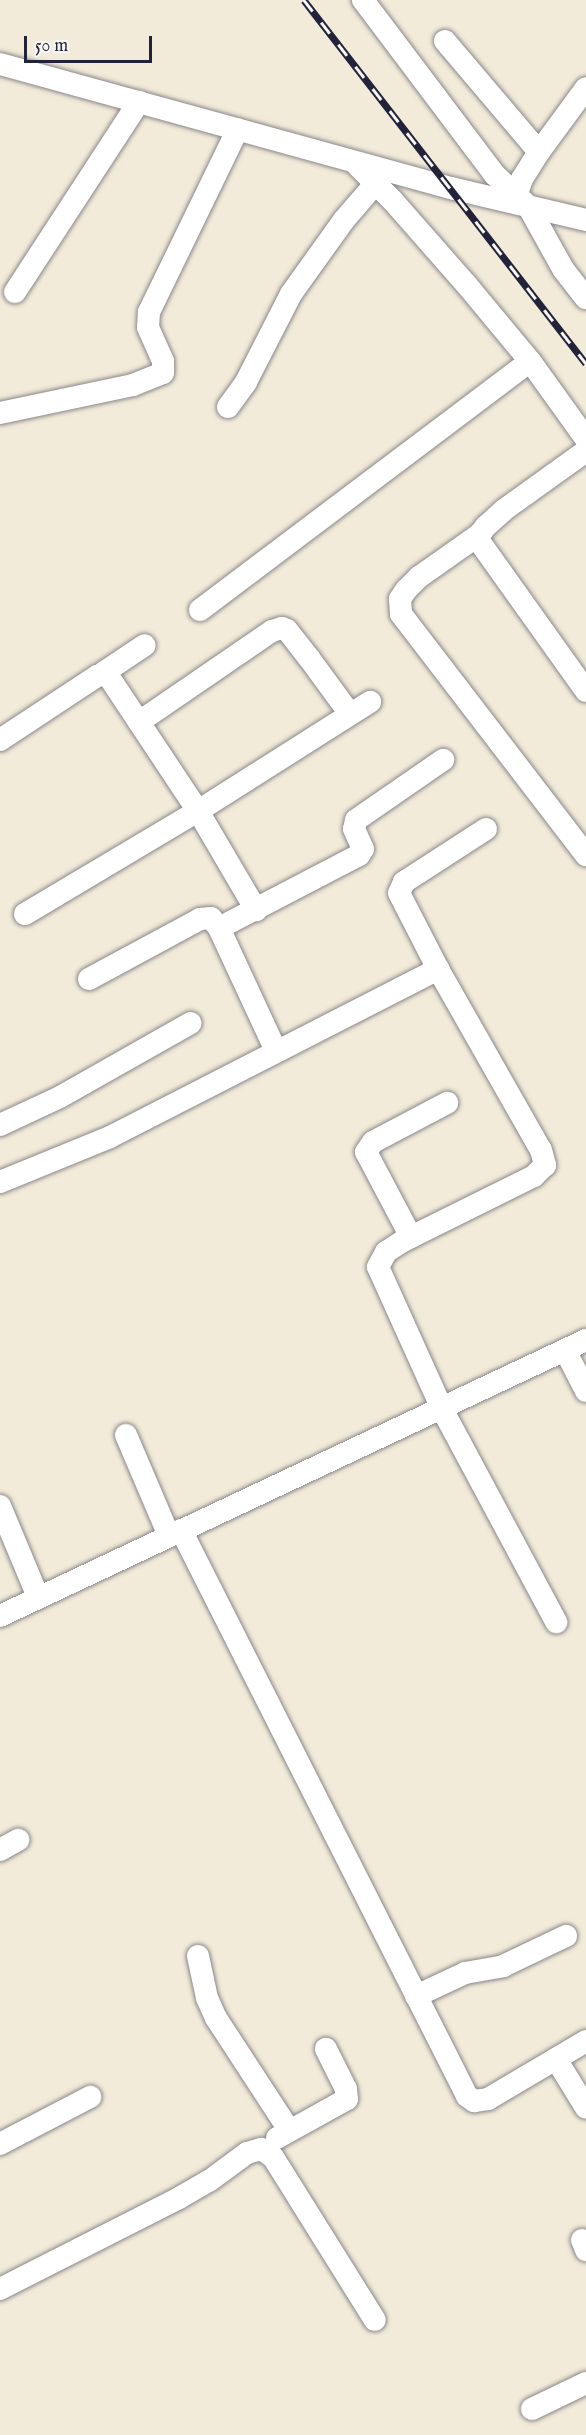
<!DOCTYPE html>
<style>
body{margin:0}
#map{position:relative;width:586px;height:2435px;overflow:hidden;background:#f2ebd9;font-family:"IM FELL English",serif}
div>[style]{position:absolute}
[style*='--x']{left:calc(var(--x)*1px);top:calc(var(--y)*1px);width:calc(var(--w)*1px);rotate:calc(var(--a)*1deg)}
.roads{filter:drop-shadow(0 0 2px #8a868a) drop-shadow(0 0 2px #8a868a)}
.minor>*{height:22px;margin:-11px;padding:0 11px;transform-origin:11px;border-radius:11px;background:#fff}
.rail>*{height:7px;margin-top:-3.5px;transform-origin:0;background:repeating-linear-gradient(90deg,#f6f6f2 0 14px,#22223b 0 28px);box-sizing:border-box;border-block:2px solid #22223b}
span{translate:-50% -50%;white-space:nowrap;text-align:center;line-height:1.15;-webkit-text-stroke:4.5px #f6f6f2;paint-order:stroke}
.scale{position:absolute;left:24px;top:36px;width:128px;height:27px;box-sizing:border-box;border:3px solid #22223b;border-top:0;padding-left:8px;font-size:18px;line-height:21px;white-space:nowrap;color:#22223b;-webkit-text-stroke:4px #f6f6f2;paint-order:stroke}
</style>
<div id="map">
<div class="roads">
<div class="minor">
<div style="--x:363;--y:0;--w:219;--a:53"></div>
<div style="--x:495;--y:175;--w:45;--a:43.2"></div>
<div style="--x:528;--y:206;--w:72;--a:60.9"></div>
<div style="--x:563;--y:269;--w:37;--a:52"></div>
<div style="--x:445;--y:41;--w:145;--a:49.7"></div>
<div style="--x:0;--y:64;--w:468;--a:15.4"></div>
<div style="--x:451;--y:188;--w:139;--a:13.3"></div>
<div style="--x:354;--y:162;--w:55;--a:45"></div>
<div style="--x:393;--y:201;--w:111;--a:48.7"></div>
<div style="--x:466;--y:284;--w:100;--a:50.3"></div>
<div style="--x:530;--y:361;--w:96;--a:54.3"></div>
<div style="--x:517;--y:194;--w:16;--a:-72"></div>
<div style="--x:522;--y:179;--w:32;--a:-58"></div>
<div style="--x:539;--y:152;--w:79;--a:-53.7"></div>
<div style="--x:15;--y:292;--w:227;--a:-56.9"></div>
<div style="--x:228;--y:407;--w:31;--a:-54"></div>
<div style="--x:246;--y:382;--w:99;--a:-62.9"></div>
<div style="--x:291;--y:294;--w:91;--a:-54.4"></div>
<div style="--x:344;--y:220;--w:48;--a:-49.3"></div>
<div style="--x:0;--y:413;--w:136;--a:-11.9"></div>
<div style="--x:133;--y:385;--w:32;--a:-22"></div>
<div style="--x:163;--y:373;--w:12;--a:-90"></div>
<div style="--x:163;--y:361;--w:37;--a:-114"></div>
<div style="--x:148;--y:327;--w:15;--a:-86"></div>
<div style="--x:149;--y:312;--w:203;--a:-64.1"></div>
<div style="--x:586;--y:451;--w:101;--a:144.3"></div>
<div style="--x:504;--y:510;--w:24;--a:138"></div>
<div style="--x:486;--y:526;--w:10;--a:127"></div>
<div style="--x:480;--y:534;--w:7;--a:98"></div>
<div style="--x:479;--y:541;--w:184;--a:54.5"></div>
<div style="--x:480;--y:534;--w:75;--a:144.8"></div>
<div style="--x:419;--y:577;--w:18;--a:135"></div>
<div style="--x:406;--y:590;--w:11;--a:124"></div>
<div style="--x:400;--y:599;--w:15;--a:86"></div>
<div style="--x:401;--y:614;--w:304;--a:52.5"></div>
<div style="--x:200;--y:610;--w:413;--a:-37"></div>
<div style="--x:103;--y:673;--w:50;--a:-33.7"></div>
<div style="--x:139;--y:722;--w:161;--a:-34.4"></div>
<div style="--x:272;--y:631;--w:10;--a:-17"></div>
<div style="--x:282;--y:628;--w:5;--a:22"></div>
<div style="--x:287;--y:630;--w:36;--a:52"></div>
<div style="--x:309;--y:658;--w:69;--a:53.8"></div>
<div style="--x:0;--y:740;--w:116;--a:-33.4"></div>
<div style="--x:97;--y:676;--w:10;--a:-11"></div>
<div style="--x:107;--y:674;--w:164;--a:56.4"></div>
<div style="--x:198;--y:811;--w:115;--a:59.6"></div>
<div style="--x:486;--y:829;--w:98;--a:147.1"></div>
<div style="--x:404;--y:882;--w:12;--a:114"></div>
<div style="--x:399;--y:893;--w:85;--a:62.8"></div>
<div style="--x:438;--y:969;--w:208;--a:60.4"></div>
<div style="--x:541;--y:1150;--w:16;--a:75"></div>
<div style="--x:545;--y:1165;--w:16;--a:135"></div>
<div style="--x:534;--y:1176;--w:146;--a:153.6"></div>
<div style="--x:403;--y:1241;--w:20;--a:147"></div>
<div style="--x:386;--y:1252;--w:17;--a:118"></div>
<div style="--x:378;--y:1267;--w:156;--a:65.7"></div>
<div style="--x:442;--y:1409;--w:242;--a:61.8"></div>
<div style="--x:25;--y:914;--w:201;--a:-30.8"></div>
<div style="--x:198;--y:811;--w:204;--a:-32.4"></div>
<div style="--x:219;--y:928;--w:158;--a:-27.5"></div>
<div style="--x:359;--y:855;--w:7;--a:-56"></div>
<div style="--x:363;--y:849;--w:22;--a:-114"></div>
<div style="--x:354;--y:829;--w:9;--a:-77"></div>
<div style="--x:356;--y:820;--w:106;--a:-34.6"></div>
<div style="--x:89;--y:979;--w:126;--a:-28.4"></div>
<div style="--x:200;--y:919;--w:11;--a:-5"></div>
<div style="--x:211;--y:918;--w:13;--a:51"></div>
<div style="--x:219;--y:928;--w:136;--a:65.1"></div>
<div style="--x:0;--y:1125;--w:66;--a:-25"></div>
<div style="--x:60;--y:1097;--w:150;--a:-29.5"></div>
<div style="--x:0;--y:1182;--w:119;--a:-22.2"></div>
<div style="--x:110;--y:1137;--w:369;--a:-27.1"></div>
<div style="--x:411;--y:1237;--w:96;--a:-117.9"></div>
<div style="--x:366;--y:1152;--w:12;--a:-55"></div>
<div style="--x:373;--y:1142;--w:84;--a:-27.8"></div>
<div style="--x:565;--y:1350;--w:46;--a:62.9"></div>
<div style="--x:126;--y:1435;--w:110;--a:66.9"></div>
<div style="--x:0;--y:1506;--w:99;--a:67.3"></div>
<div style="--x:181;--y:1530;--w:634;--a:63.19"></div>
<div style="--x:467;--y:2096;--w:9;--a:36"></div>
<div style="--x:474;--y:2101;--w:14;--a:-8"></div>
<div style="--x:488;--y:2099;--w:114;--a:-30.6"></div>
<div style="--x:0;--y:1616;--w:648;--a:-25.22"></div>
<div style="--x:0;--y:1850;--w:21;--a:-29"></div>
<div style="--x:198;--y:1956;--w:43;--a:77.9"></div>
<div style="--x:207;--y:1998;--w:22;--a:66"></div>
<div style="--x:216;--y:2018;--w:134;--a:56.9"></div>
<div style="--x:416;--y:1996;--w:54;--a:-25.1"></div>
<div style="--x:465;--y:1973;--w:39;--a:-10"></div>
<div style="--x:503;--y:1966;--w:70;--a:-25.5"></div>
<div style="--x:556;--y:2059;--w:57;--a:58.5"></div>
<div style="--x:277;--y:2138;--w:80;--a:-29.1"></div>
<div style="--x:347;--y:2099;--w:10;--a:-96"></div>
<div style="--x:346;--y:2089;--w:45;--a:-116.6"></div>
<div style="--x:0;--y:2144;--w:102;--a:-27.6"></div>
<div style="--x:582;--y:2240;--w:11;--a:68"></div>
<div style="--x:0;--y:2289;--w:201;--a:-26.9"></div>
<div style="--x:179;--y:2198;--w:34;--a:-30"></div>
<div style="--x:209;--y:2181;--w:47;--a:-36.4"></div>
<div style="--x:247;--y:2153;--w:15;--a:-16"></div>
<div style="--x:261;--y:2149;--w:14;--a:34"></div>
<div style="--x:273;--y:2157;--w:192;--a:58"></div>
<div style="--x:532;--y:2409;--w:60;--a:-25.7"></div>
</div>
</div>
<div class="rail">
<div style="--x:304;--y:0;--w:460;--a:52.2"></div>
</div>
<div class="scale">50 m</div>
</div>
